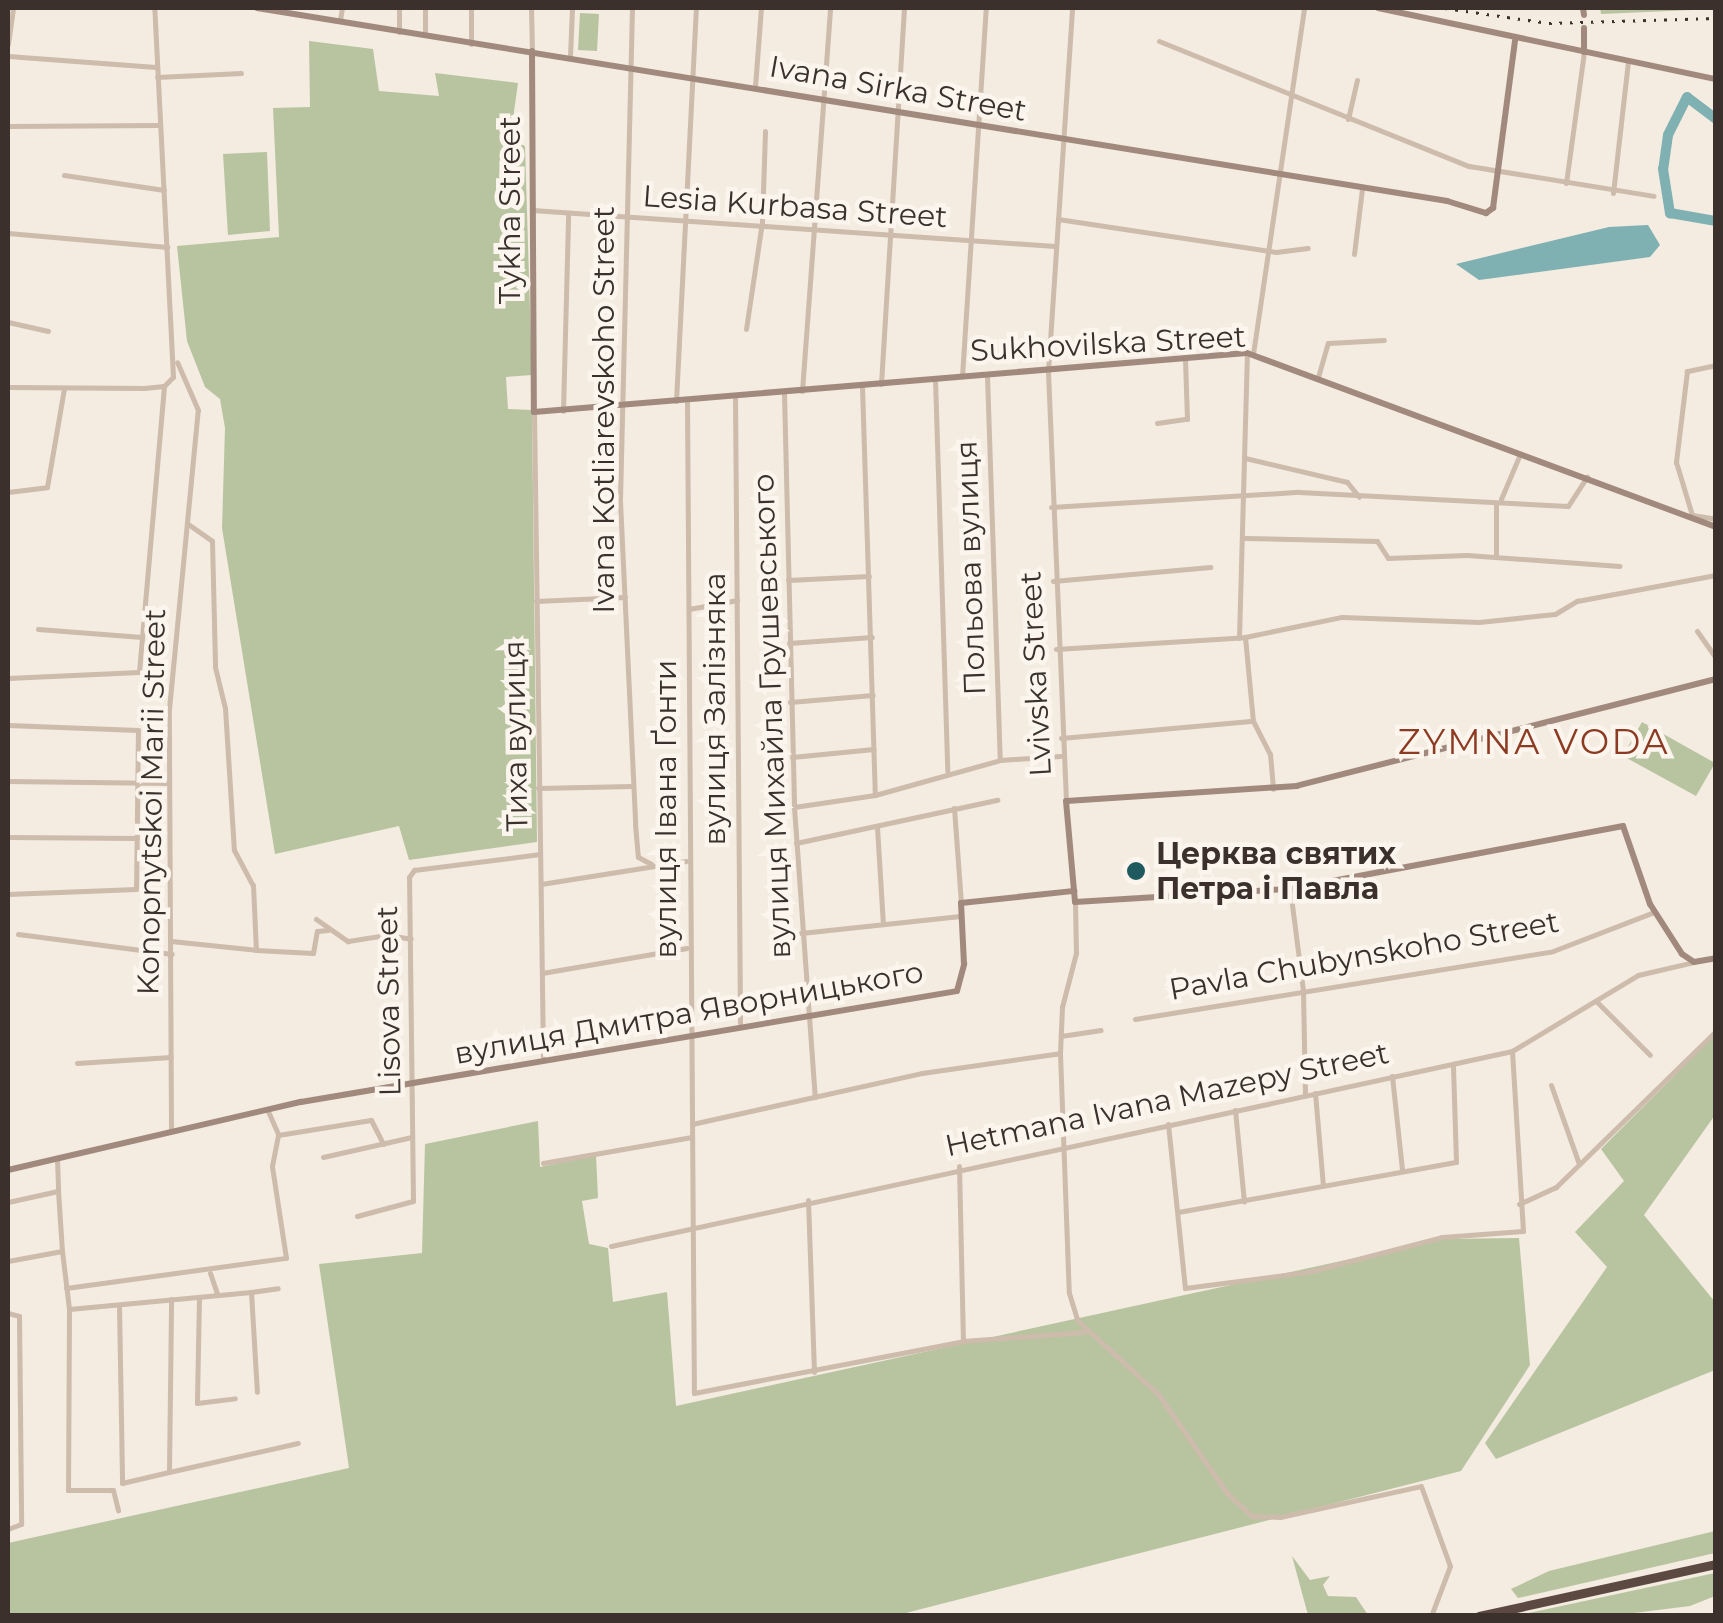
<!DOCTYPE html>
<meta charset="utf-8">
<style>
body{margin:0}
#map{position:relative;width:1723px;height:1623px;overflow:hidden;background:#f4ebe1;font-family:Montserrat,sans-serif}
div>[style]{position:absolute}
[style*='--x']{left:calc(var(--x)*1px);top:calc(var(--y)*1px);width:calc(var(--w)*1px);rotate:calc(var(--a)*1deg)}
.green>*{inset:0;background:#b8c4a0}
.water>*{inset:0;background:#7fb0b2}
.river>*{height:10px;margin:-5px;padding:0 5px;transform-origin:5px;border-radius:5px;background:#7fb0b2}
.street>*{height:5px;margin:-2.5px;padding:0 2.5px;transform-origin:2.5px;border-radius:2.5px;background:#cdbbac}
.secondary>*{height:6px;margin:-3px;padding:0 3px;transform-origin:3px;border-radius:3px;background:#a18a7d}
.highway>*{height:9px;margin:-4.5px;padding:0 4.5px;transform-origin:4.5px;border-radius:4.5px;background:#5c4a42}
.rail>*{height:2.5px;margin-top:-1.25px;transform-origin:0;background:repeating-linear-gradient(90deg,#3b302b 0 2.5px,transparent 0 10.5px)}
.dots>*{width:28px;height:28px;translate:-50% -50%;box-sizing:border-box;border:5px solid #fbf5ee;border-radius:50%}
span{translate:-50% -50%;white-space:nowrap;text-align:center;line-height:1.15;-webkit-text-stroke:9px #fbf5ee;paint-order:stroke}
.street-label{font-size:30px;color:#3b302b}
.poi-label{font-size:30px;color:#3b302b;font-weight:700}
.left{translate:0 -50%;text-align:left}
.quarter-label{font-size:35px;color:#8c3b22;letter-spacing:2.5px}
.frame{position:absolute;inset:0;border:10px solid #3b302b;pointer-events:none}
</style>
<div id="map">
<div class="green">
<div style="clip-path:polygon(1600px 8px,1715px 8px,1716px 9px,1601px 14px)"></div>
<div style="clip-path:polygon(580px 13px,599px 14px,597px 51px,578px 50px)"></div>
<div style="clip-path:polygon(309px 41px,373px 49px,379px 91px,439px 96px,435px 73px,518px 83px,510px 140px,525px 146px,532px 375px,506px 377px,508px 409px,532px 410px,537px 842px,409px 860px,399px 826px,275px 854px,222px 528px,225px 428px,220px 399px,205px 387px,187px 341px,177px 246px,279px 237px,273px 108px,310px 107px)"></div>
<div style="clip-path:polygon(267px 152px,270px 231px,228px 235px,223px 154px)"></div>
<div style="clip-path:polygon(1642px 722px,1715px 763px,1696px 796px,1623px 756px)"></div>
<div style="clip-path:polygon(1715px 1035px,1715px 1115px,1644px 1215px,1715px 1302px,1715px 1370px,1496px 1459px,1485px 1443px,1607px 1267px,1575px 1232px,1624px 1181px,1601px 1149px)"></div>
<div style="clip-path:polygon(538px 1121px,540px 1167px,596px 1155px,598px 1198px,582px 1201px,589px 1244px,608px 1248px,613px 1302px,667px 1292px,676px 1406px,1442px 1239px,1519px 1238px,1530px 1365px,1461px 1471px,898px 1615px,8px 1615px,8px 1543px,349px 1468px,319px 1264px,422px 1253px,425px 1144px)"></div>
<div style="clip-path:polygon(1715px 1531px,1715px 1553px,1518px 1598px,1511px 1589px,1549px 1571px)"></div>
<div style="clip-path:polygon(1292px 1556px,1310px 1580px,1330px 1576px,1323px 1585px,1328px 1596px,1356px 1597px,1368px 1615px,1308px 1615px)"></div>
<div style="clip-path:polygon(1715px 1573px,1715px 1596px,1690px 1606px,1618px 1615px,1519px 1615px)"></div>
</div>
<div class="water">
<div style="clip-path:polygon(1648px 225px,1660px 245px,1650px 257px,1479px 280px,1456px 264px,1609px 227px)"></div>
</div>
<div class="river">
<div style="--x:1716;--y:119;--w:36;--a:-143"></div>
<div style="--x:1687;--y:97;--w:42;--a:116.6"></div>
<div style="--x:1668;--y:135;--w:34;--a:98"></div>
<div style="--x:1663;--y:169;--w:45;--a:81"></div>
<div style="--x:1670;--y:213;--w:47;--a:9.9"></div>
</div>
<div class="street">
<div style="--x:531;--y:8;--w:43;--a:88.7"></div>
<div style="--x:632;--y:8;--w:493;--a:91.4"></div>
<div style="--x:620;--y:501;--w:323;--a:87.3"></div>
<div style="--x:635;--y:824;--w:33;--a:85"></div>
<div style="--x:638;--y:857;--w:15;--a:28"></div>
<div style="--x:340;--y:20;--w:12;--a:-81"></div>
<div style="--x:399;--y:32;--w:24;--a:-90"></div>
<div style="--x:425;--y:34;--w:26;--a:-90"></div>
<div style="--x:1159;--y:41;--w:334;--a:22"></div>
<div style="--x:1469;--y:166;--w:187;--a:9.2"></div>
<div style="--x:8;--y:44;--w:36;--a:-82"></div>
<div style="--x:471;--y:44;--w:36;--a:-90"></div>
<div style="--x:8;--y:56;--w:148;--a:4.3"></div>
<div style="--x:570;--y:56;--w:48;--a:-87.6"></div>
<div style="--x:157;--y:77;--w:84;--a:-2.7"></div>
<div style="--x:755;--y:87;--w:79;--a:-85.7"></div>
<div style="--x:1348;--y:119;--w:40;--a:-77"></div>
<div style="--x:8;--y:126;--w:151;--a:-0.4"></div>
<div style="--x:64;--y:175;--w:101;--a:8.5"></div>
<div style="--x:1566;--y:183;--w:132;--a:-82.2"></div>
<div style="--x:1613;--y:193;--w:132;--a:-83.5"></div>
<div style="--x:532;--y:210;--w:524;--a:3.94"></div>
<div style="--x:1058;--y:219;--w:220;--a:8.6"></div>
<div style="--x:1276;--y:252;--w:32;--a:-7"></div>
<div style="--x:8;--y:233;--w:160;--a:5"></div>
<div style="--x:1354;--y:254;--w:65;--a:-83"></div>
<div style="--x:8;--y:322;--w:41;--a:12.7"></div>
<div style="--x:746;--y:329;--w:108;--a:-81.5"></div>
<div style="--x:762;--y:222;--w:91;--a:-88.1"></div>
<div style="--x:1253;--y:354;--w:350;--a:-81.6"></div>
<div style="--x:1716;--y:365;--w:30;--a:168"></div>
<div style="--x:1687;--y:371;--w:92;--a:96.9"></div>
<div style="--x:1676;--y:462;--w:55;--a:73.2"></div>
<div style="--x:1692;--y:515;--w:24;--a:9"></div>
<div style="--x:987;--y:375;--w:385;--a:88.1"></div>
<div style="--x:962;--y:376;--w:369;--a:-86.3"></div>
<div style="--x:1318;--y:377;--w:35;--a:-74"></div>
<div style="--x:1328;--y:343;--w:56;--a:-3.1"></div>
<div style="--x:935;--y:379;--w:392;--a:88.2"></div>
<div style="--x:881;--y:384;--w:377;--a:-86.5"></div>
<div style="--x:862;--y:386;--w:409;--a:88.2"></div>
<div style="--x:8;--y:387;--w:136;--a:0.4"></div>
<div style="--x:144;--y:388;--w:20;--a:-6"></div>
<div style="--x:164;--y:386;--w:13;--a:-45"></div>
<div style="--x:173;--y:377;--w:369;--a:-92.9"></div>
<div style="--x:802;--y:391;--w:384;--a:-85.8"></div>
<div style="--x:784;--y:393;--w:414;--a:88.6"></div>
<div style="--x:794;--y:807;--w:291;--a:85.9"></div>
<div style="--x:735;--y:395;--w:628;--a:89.54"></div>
<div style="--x:687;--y:400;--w:993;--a:89.6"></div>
<div style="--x:694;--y:1393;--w:274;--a:-10.9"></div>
<div style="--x:963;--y:1341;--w:122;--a:-4.2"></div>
<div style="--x:676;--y:401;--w:394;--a:-87.1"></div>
<div style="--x:563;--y:411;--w:197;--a:-88.5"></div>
<div style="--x:534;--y:412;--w:647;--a:89.2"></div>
<div style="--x:1157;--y:423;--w:30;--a:-8"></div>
<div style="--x:1187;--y:419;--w:61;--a:-91.9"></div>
<div style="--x:1245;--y:458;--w:105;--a:13.2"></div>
<div style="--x:1347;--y:482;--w:19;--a:51"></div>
<div style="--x:8;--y:492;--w:39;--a:-7"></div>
<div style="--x:47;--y:487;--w:99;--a:-80.2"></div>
<div style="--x:1501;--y:499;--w:49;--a:-67.1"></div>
<div style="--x:1496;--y:503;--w:53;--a:90"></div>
<div style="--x:1051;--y:507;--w:248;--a:-3.5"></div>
<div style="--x:1299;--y:492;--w:269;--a:3"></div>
<div style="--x:1568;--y:506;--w:35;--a:-57"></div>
<div style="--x:188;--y:524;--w:29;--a:35"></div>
<div style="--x:212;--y:541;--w:126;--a:88.6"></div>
<div style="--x:215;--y:667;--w:42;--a:76.3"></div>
<div style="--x:225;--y:708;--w:142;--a:86.4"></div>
<div style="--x:234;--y:850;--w:40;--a:62"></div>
<div style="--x:253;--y:885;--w:65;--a:87.4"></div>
<div style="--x:256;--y:950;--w:57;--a:3"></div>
<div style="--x:313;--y:953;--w:22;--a:-80"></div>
<div style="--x:317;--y:931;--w:11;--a:-5"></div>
<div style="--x:1245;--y:538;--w:132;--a:1.3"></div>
<div style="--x:1377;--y:541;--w:20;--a:57"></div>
<div style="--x:1388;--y:558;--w:79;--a:-2.2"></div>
<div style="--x:1467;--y:555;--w:153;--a:4.1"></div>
<div style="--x:788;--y:580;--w:81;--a:-2.8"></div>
<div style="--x:1053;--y:581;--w:158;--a:-5.1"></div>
<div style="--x:536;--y:601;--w:89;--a:-2.6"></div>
<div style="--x:689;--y:609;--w:49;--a:-10.6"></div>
<div style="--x:38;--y:629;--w:104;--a:4.4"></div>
<div style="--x:1697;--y:631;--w:33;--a:55"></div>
<div style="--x:1245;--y:637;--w:84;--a:84.6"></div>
<div style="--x:1253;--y:721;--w:37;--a:63"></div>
<div style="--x:1270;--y:754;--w:35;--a:85"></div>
<div style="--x:1239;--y:638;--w:285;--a:-88.4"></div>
<div style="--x:789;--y:643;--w:83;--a:-4.1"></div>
<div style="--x:1056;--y:649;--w:189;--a:-3.6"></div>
<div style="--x:1245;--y:637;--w:99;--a:-11.7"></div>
<div style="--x:1342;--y:617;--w:137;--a:2.1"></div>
<div style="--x:1479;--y:622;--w:76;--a:-6"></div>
<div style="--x:1555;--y:614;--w:26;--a:-31"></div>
<div style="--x:1577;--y:601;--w:141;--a:-10.6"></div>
<div style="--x:8;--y:678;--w:131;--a:-2.6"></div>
<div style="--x:139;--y:672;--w:287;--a:-85"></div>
<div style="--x:790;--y:702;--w:83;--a:-4.8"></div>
<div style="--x:8;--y:725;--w:130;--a:2.2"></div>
<div style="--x:138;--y:730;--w:159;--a:90.7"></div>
<div style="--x:136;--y:889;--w:128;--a:177.8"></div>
<div style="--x:1061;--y:738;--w:193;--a:-5.1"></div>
<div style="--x:792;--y:757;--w:82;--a:-5.6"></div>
<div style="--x:8;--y:781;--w:161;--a:0.7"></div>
<div style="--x:538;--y:788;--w:94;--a:-1.2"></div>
<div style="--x:1066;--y:801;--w:430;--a:-92.4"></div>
<div style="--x:1048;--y:371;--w:364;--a:-86.2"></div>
<div style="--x:794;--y:807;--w:82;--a:-8.4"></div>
<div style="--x:875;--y:795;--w:130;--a:-15.6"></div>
<div style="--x:1000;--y:760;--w:60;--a:-3.8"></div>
<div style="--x:954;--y:808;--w:95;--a:85.8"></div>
<div style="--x:877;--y:827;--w:97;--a:86.5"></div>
<div style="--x:8;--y:837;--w:129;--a:0.4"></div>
<div style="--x:796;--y:843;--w:206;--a:-12.1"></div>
<div style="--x:541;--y:884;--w:147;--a:-9"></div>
<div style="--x:1290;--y:889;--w:103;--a:82.7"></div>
<div style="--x:1303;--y:991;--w:104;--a:88.9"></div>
<div style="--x:1075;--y:902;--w:51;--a:88.9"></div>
<div style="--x:1076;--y:953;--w:56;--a:104.5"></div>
<div style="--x:1062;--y:1007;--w:46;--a:92.5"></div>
<div style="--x:1060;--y:1053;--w:240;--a:87.9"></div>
<div style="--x:1069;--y:1293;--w:28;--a:73"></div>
<div style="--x:1077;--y:1320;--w:110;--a:42.4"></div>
<div style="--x:1158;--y:1394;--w:121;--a:55.1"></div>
<div style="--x:1227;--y:1493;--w:34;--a:43"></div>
<div style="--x:1252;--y:1516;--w:28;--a:2"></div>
<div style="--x:1280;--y:1517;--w:144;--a:-12.4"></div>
<div style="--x:1421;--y:1486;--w:85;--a:70.1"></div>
<div style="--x:1450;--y:1566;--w:53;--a:110.8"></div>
<div style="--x:316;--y:919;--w:39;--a:35"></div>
<div style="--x:348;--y:941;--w:39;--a:-9"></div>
<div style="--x:387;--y:935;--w:24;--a:9"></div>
<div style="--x:801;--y:933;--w:160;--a:-6.1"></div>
<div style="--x:18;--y:934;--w:155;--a:7.4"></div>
<div style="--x:171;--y:941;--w:85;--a:6"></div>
<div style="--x:542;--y:973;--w:147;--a:-9.8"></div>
<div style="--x:1596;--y:1001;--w:76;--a:45"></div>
<div style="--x:1135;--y:1019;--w:423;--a:-9.2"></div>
<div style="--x:1553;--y:951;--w:108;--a:-21.1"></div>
<div style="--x:1061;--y:1036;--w:40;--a:-8.5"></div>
<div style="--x:77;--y:1063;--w:94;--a:-3.7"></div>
<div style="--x:1392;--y:1076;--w:95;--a:83.9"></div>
<div style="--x:1551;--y:1085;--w:84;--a:70.5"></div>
<div style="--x:1315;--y:1093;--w:93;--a:85.1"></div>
<div style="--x:267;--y:1109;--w:27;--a:66"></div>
<div style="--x:1235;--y:1110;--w:92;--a:84.4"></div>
<div style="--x:692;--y:1124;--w:236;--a:-12.5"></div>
<div style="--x:922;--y:1073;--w:139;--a:-8.2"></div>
<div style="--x:1168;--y:1124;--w:165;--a:84.1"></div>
<div style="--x:1185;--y:1288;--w:124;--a:-7.4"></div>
<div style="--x:1308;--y:1272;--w:138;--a:-14.6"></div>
<div style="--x:1442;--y:1237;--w:81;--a:-4.2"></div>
<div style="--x:1523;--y:1231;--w:180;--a:-93.5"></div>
<div style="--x:171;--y:1129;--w:420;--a:-90.3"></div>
<div style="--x:169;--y:709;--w:300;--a:-84.5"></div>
<div style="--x:198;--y:410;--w:52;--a:-113.6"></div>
<div style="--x:323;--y:1157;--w:91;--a:-12.7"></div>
<div style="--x:57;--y:1158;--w:33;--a:88"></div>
<div style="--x:543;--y:1163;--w:151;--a:-9.9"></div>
<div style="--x:959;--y:1166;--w:175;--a:88.7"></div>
<div style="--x:808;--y:1200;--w:172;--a:88"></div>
<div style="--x:8;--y:1202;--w:51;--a:-12.4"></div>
<div style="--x:58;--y:1191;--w:60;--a:86.2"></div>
<div style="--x:62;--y:1251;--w:55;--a:169.5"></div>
<div style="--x:1519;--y:1204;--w:41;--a:-24.7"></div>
<div style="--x:1556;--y:1187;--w:223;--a:-44.3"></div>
<div style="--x:1178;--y:1212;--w:282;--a:-10.2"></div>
<div style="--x:1456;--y:1162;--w:98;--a:-91.8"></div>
<div style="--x:357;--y:1216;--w:58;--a:-15"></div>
<div style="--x:413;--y:1201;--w:324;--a:-90.7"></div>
<div style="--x:409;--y:877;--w:9;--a:-54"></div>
<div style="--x:414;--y:870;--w:127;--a:-7.2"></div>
<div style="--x:611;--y:1246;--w:922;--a:-12.21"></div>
<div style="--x:1512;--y:1051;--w:147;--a:-31.1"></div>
<div style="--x:1638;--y:975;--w:57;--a:-13.1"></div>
<div style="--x:62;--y:1251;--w:58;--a:83.1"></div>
<div style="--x:69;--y:1309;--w:181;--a:90.3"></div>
<div style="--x:68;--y:1490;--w:45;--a:0"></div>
<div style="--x:113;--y:1490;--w:21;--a:76"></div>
<div style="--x:210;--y:1273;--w:21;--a:71"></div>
<div style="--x:66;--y:1288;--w:222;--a:-7.8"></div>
<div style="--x:286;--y:1258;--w:93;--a:-98.7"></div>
<div style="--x:272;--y:1166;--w:32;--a:-79"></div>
<div style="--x:278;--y:1135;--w:94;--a:-9.2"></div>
<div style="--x:371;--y:1120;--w:27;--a:63"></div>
<div style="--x:251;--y:1292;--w:27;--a:-8"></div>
<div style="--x:199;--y:1297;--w:106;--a:91.1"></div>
<div style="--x:197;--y:1403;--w:38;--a:-7"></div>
<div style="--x:119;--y:1305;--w:178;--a:89"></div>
<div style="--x:122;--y:1483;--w:48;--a:-13.2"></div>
<div style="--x:169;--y:1472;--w:173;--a:-89.3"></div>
<div style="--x:69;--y:1309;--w:183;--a:-5.3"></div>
<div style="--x:251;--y:1292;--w:100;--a:86.6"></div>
<div style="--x:8;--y:1313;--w:11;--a:15"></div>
<div style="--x:19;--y:1316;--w:208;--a:89.4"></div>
<div style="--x:21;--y:1524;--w:14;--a:159"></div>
<div style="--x:169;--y:1472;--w:132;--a:-12.7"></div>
</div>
<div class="secondary">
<div style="--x:257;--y:8;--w:1206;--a:9.21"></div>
<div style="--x:1447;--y:201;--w:41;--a:17.1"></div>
<div style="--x:1486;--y:213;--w:9;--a:-36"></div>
<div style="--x:1493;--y:208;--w:169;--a:-82.5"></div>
<div style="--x:1378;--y:8;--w:345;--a:11.9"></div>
<div style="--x:1583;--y:8;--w:7;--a:82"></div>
<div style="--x:1584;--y:28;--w:24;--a:90"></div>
<div style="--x:532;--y:51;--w:361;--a:89.7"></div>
<div style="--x:534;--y:412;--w:715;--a:-4.73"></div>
<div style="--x:1247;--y:353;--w:500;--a:20.35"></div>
<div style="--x:1716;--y:679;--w:432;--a:165.7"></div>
<div style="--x:1297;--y:786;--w:231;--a:176.3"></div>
<div style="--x:1066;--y:801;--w:101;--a:84.9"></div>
<div style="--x:1075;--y:902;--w:215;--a:-3.5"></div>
<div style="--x:1290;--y:889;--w:339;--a:-10.7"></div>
<div style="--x:1623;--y:826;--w:83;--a:70.9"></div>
<div style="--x:1650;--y:904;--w:59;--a:57.4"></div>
<div style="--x:1682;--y:954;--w:14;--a:34"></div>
<div style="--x:1694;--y:962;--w:22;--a:-10"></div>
<div style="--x:8;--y:1170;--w:301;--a:-13.1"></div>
<div style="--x:301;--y:1102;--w:665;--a:-9.6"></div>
<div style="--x:957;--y:991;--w:28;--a:-75"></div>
<div style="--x:964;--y:964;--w:61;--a:-92.8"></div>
<div style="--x:961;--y:903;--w:114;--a:-6.1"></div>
</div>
<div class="highway">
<div style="--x:1479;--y:1616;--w:243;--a:-12.4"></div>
</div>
<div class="rail">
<div style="--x:1445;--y:8;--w:105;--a:8.2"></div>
<div style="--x:1549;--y:23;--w:167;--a:-1.7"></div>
</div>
<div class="dots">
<div style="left:1136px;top:871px;background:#1f5a5e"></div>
</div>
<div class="street-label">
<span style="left:898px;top:89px;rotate:10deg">Ivana Sirka Street</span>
<span style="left:795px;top:207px;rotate:4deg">Lesia Kurbasa Street</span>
<span style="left:510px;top:210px;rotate:-90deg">Tykha Street</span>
<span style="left:1108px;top:344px;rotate:-3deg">Sukhovilska Street</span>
<span style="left:604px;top:410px;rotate:-90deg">Ivana Kotliarevskoho Street</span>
<span style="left:971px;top:568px;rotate:-92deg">Польова вулиця</span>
<span style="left:1036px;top:674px;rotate:-93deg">Lvivska Street</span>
<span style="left:715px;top:709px;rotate:-90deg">вулиця Залізняка</span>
<span style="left:772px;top:716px;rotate:-92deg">вулиця Михайла Грушевського</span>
<span style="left:516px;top:736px;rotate:-91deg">Тиха вулиця</span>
<span style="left:152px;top:802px;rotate:-89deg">Konopnytskoi Marii Street</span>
<span style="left:666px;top:809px;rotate:-90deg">вулиця Івана Ґонти</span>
<span style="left:1364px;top:956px;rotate:-10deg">Pavla Chubynskoho Street</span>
<span style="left:389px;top:1001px;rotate:-91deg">Lisova Street</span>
<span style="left:689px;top:1013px;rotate:-10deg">вулиця Дмитра Яворницького</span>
<span style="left:1167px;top:1100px;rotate:-12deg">Hetmana Ivana Mazepy Street</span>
</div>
<div class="poi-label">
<span class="left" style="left:1156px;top:871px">Церква святих<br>Петра і Павла</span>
</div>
<div class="quarter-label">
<span style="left:1534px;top:742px">ZYMNA VODA</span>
</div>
<div class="frame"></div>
</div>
